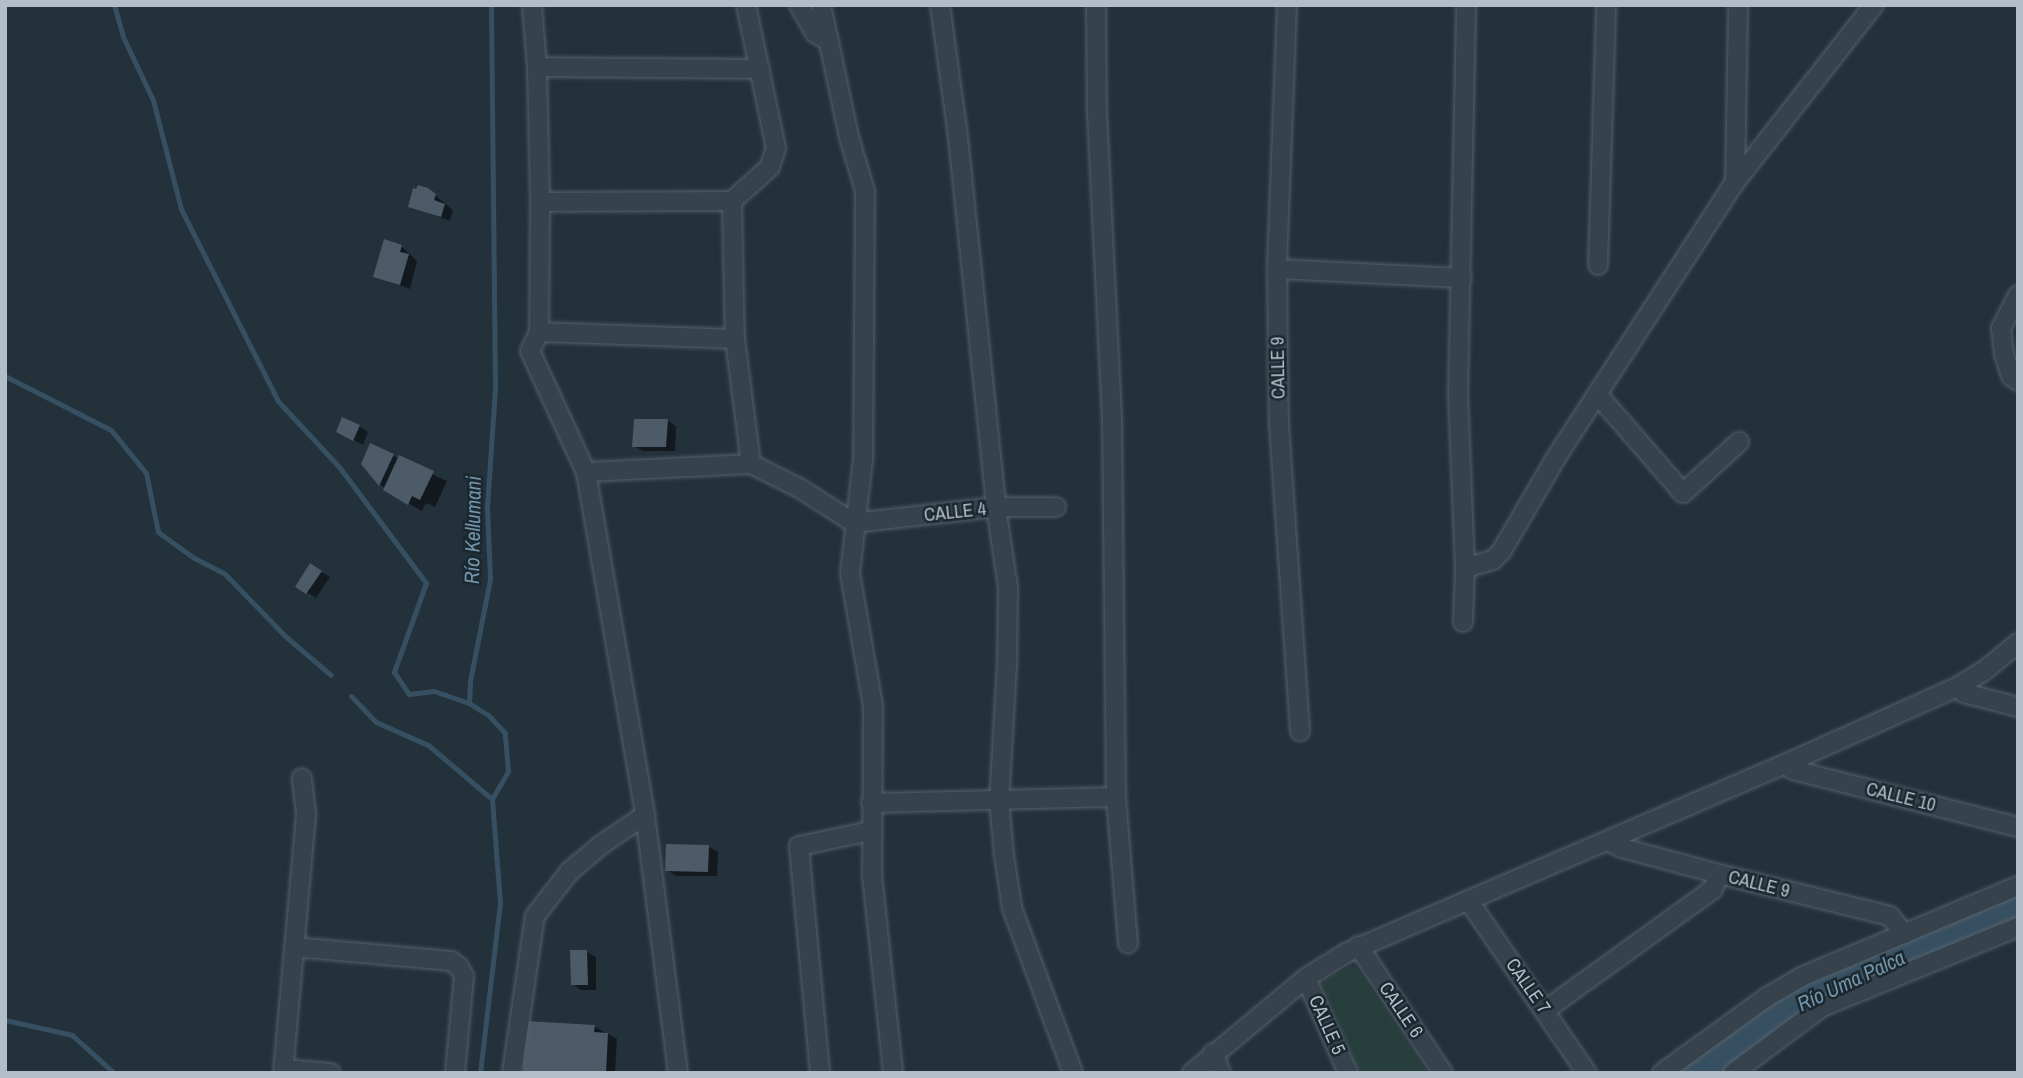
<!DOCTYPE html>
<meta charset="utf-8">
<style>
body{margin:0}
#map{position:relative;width:2023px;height:1078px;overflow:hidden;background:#23313b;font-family:"Archivo Narrow",sans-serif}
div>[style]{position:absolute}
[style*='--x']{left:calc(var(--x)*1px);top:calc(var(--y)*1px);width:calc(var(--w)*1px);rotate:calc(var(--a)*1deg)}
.green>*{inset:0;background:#263e3c}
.shadow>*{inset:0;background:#0007}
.stream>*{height:5px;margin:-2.5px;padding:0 2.5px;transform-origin:2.5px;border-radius:2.5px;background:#365062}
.river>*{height:30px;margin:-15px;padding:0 15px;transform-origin:15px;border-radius:15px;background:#365062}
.building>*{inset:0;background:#4c5b67}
.roads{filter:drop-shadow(0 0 2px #55606a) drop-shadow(0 0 2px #55606a)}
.street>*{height:18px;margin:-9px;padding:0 9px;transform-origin:9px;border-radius:9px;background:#36434c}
span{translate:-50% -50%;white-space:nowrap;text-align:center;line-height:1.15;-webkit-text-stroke:5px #1c2830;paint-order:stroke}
.street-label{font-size:19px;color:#b2bdc7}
.water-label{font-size:21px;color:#7294aa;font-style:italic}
.frame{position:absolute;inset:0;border:7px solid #b2bdc7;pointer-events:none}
</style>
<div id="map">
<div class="green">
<div style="clip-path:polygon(1350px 966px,1357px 968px,1428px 1073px,1360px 1073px,1323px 986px,1325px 980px)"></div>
</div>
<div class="shadow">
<div style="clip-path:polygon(435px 195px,453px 210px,450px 221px,410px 206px)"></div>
<div style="clip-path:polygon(401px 246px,417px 261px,410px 289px,375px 276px)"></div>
<div style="clip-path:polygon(667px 420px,676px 426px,675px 451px,643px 451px,634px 446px)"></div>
<div style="clip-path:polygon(359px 426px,368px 432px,363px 445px,338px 431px)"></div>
<div style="clip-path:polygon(393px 456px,447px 481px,435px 507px,426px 503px,422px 511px,408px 503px,381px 485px,363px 463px)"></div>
<div style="clip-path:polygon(320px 571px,330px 577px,316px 598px,297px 586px)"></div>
<div style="clip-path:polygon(709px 847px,718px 852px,717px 876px,676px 876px,667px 870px)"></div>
<div style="clip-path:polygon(587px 952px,596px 957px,596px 990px,581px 990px,572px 984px)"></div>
<div style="clip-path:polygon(594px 1026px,617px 1039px,615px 1073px,525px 1071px)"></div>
</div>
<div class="stream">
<div style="--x:114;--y:5;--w:35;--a:74"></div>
<div style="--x:124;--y:39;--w:68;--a:64.6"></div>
<div style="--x:153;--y:100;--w:113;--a:75.6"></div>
<div style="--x:181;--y:209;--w:215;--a:63.2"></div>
<div style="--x:278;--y:401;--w:91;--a:47.2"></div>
<div style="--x:340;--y:468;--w:144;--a:53.2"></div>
<div style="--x:426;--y:583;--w:95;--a:109.8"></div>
<div style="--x:394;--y:672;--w:27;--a:56"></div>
<div style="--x:409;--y:694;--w:25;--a:-7"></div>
<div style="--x:434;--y:691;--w:37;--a:19"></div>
<div style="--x:5;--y:376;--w:119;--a:27"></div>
<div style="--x:111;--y:430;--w:55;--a:50.9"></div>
<div style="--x:146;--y:473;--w:60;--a:78.5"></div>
<div style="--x:158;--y:532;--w:44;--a:35.8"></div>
<div style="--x:194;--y:558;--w:35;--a:27"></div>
<div style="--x:225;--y:574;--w:86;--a:45.9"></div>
<div style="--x:285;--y:636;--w:60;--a:40.3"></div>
<div style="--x:351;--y:696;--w:36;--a:46"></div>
<div style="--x:376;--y:722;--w:57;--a:23.9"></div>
<div style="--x:428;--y:745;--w:84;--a:40.2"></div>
<div style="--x:5;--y:1020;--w:69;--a:12.6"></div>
<div style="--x:72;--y:1035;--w:57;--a:42.1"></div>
<div style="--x:480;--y:1073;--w:171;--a:-83.3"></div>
<div style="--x:500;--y:903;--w:104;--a:-94.4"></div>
<div style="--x:492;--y:799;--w:32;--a:-60"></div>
<div style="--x:508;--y:771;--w:38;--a:-95"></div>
<div style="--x:505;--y:733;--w:25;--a:-133"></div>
<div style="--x:488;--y:715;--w:22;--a:-148"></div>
<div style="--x:469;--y:703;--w:22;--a:-87"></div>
<div style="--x:470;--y:681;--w:104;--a:-78.9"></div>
<div style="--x:490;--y:579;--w:71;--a:-92.4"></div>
<div style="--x:487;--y:508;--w:120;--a:-86.2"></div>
<div style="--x:495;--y:388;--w:383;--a:-90.6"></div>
</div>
<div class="river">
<div style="--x:1695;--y:1073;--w:138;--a:-34"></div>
<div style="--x:1809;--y:996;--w:227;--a:-22.8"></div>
</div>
<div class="building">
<div style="clip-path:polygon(418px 185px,428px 188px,436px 194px,434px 200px,445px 204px,441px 217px,408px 207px,413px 188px,416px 189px)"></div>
<div style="clip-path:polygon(384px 239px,402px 245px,400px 252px,409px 254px,400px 285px,373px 277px)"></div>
<div style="clip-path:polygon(342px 417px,360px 425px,353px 441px,336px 432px)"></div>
<div style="clip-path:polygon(634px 419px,668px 419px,666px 447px,632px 447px)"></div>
<div style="clip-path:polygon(370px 443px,394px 454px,379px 486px,361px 464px)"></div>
<div style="clip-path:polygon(399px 455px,434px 471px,420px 500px,412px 496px,408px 505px,383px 490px)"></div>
<div style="clip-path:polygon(310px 563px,322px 571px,306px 594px,295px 587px)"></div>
<div style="clip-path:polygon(666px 844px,709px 845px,708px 872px,665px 871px)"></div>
<div style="clip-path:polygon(570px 950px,587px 950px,588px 985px,571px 985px)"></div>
<div style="clip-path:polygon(526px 1021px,595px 1025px,594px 1032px,608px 1033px,606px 1073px,523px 1072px)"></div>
</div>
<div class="roads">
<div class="street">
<div style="--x:532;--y:5;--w:62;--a:85.4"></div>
<div style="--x:537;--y:67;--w:135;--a:88.7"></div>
<div style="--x:540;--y:202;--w:130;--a:90.4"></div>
<div style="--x:539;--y:332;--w:21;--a:115"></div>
<div style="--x:530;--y:351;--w:133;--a:65.2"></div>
<div style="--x:586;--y:472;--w:348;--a:80.2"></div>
<div style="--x:645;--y:815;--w:260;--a:82.7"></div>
<div style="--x:746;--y:5;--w:146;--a:78.2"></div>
<div style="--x:776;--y:148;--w:20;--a:108"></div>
<div style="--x:770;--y:167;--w:51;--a:138.2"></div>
<div style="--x:732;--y:201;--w:138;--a:88.8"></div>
<div style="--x:735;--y:339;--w:126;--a:82.7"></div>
<div style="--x:799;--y:5;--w:32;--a:60"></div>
<div style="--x:815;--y:33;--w:16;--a:30"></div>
<div style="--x:821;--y:5;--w:135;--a:78"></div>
<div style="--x:849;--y:137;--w:56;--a:73.5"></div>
<div style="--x:865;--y:191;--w:268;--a:90.4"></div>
<div style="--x:863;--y:459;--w:115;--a:96.5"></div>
<div style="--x:850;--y:573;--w:135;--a:80.2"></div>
<div style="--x:873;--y:706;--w:169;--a:90.3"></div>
<div style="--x:872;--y:875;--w:199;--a:83.9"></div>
<div style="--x:940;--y:5;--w:133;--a:82.2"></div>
<div style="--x:958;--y:137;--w:372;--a:84.1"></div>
<div style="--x:996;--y:507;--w:81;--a:81.5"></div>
<div style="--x:1008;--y:587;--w:77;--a:90.7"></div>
<div style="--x:1007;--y:664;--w:137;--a:93.3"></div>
<div style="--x:999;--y:801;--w:54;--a:84.7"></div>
<div style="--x:1004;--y:855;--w:54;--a:81.4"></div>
<div style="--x:1012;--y:908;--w:176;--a:69.7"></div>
<div style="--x:1096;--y:5;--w:107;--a:89.5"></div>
<div style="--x:1097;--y:112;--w:307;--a:87.2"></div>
<div style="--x:1112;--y:419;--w:378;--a:89.4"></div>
<div style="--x:1116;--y:797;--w:147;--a:85.3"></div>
<div style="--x:1287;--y:5;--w:264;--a:92.2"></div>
<div style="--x:1277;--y:269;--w:155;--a:89.3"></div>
<div style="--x:1279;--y:424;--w:308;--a:86.1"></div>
<div style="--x:537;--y:67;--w:223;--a:0.5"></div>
<div style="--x:1735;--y:182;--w:177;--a:-89"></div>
<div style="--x:540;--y:202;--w:192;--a:-0.3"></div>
<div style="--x:1598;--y:265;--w:260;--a:-88.2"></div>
<div style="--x:1277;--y:269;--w:185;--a:2.8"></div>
<div style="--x:2018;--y:295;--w:38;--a:117"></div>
<div style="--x:2001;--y:329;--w:25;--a:83"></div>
<div style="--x:2004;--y:354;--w:23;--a:72"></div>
<div style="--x:2011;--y:376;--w:9;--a:36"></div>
<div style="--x:539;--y:332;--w:196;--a:2"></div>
<div style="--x:1597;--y:394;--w:131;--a:49"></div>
<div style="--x:1683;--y:493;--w:76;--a:-42.3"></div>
<div style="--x:586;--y:472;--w:165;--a:-2.8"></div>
<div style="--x:751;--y:464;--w:56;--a:26.6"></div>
<div style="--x:801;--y:489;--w:63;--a:32.7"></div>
<div style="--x:854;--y:523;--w:143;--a:-6.4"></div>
<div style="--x:996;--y:507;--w:60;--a:0"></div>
<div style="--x:1465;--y:568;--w:29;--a:-16"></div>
<div style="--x:1493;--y:560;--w:11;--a:-45"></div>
<div style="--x:1501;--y:552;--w:111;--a:-59.7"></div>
<div style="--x:1557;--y:456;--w:327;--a:-57"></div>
<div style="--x:1735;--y:182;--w:225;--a:-51.9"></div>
<div style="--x:1463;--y:622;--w:54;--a:-87.9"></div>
<div style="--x:1465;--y:568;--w:174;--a:-92.3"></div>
<div style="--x:1458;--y:394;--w:389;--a:-88.8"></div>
<div style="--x:1957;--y:687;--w:9;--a:41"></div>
<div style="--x:1964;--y:693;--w:56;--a:14.5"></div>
<div style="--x:1785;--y:764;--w:10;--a:37"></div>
<div style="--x:1793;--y:770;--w:232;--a:14.2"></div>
<div style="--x:871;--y:803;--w:245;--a:-1.4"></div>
<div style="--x:1608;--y:841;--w:16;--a:27"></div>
<div style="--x:1622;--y:848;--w:100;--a:15"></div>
<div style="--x:1719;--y:874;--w:176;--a:13.8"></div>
<div style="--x:1890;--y:916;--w:23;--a:52"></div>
<div style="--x:1468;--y:900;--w:210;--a:55.5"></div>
<div style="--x:1358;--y:946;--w:153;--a:56.2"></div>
<div style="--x:294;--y:947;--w:158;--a:5.1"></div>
<div style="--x:451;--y:961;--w:10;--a:37"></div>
<div style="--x:459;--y:967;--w:10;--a:61"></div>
<div style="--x:464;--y:976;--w:97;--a:95.3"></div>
<div style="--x:1306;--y:978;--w:104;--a:66.1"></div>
<div style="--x:1544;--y:1011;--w:208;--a:-35.8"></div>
<div style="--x:1713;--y:889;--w:16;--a:-68"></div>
<div style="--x:1213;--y:1053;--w:22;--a:68"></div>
<div style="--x:284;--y:1069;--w:47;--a:4.9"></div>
<div style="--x:283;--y:1073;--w:261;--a:-84.9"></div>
<div style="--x:306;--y:813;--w:35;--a:-97"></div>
<div style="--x:512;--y:1073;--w:159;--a:-81.7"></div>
<div style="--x:535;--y:916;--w:57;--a:-52.1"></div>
<div style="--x:570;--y:871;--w:40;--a:-40"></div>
<div style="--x:601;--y:845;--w:53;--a:-34.3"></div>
<div style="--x:820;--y:1073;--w:228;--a:-95.3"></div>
<div style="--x:799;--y:846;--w:73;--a:-11.9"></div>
<div style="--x:1192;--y:1073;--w:148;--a:-39.8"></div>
<div style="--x:1306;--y:978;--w:47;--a:-32"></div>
<div style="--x:1346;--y:953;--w:478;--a:-23.3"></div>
<div style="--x:1785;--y:764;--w:188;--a:-24.1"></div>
<div style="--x:1957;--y:687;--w:31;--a:-31"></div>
<div style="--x:1984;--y:671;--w:44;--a:-39.5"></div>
<div style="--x:1662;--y:1073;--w:130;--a:-35.9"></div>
<div style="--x:1767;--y:997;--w:39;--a:-30"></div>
<div style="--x:1801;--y:977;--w:235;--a:-22.8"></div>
<div style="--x:1733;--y:1073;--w:111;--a:-36.6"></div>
<div style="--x:1822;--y:1007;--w:212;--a:-22.2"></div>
</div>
</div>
<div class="street-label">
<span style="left:1278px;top:368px;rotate:-91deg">CALLE 9</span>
<span style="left:955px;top:512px;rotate:-6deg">CALLE 4</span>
<span style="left:1901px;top:797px;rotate:14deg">CALLE 10</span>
<span style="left:1759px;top:884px;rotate:14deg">CALLE 9</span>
<span style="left:1528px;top:986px;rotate:55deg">CALLE 7</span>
<span style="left:1401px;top:1010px;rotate:56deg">CALLE 6</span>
<span style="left:1327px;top:1025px;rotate:66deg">CALLE 5</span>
</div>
<div class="water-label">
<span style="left:473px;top:530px;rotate:-89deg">Río Kellumani</span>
<span style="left:1851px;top:981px;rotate:-25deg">Río Uma Palca</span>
</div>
<div class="frame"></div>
</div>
